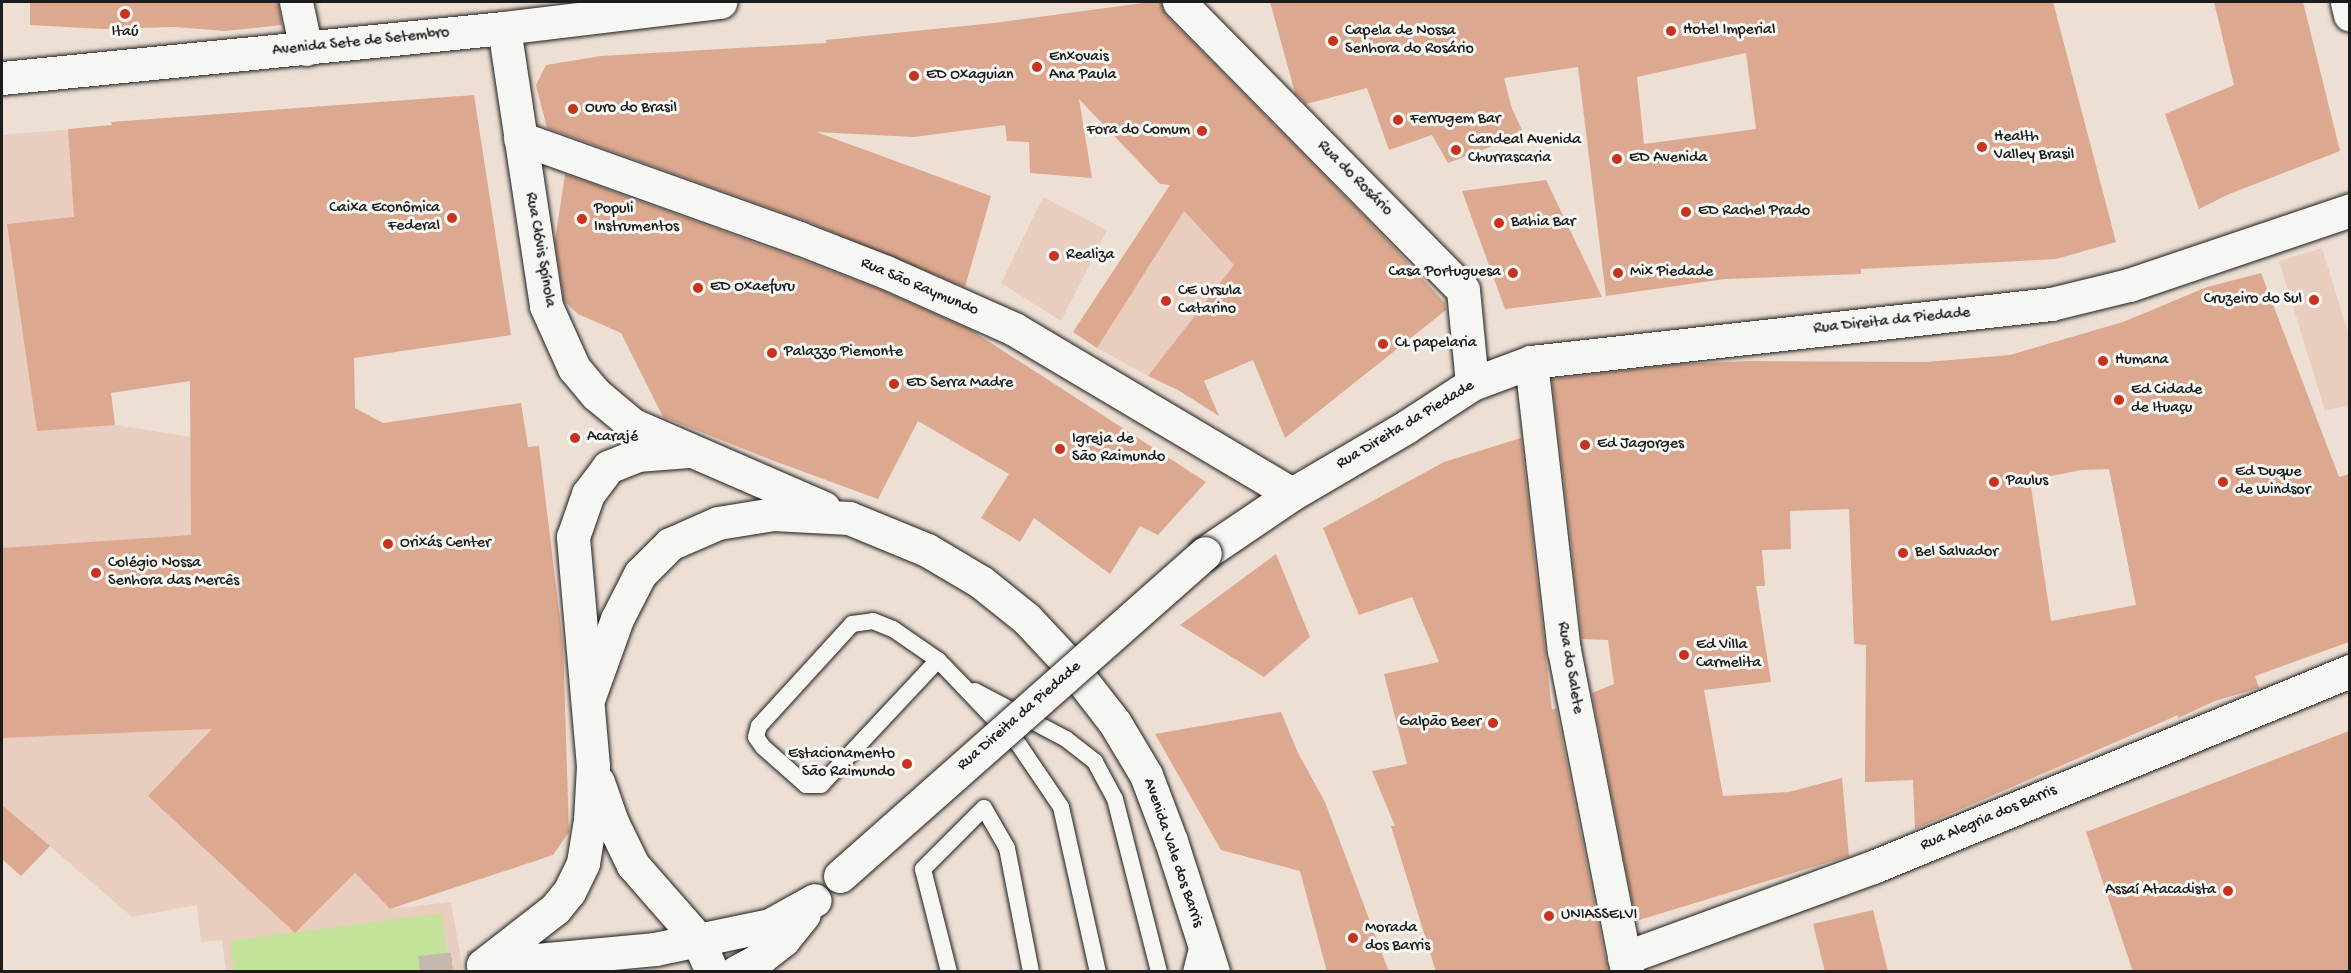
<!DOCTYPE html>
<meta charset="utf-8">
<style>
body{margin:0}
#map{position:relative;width:2351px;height:973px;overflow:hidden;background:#eedfd4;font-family:"Gochi Hand",sans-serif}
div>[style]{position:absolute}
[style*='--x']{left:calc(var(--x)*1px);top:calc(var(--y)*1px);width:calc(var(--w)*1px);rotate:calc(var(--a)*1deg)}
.built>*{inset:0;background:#e9cebf}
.green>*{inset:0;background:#c4e29a}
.building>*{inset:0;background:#dca88f}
.secondary-tunnel>*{height:33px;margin-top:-16.5px;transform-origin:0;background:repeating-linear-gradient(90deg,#c4b8af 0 33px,transparent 0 49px)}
.roads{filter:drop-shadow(0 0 2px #1c1c1c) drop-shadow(0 0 2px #1c1c1c)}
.lane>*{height:16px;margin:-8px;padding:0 8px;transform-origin:8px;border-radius:8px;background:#f6f6f2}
.street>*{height:33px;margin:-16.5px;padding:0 16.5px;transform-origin:16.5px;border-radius:16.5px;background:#f6f6f2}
.secondary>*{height:33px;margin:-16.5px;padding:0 16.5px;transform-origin:16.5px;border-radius:16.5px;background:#f6f6f2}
.bridges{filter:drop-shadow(0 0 2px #1c1c1c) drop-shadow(0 0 2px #1c1c1c)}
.secondary-bridge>*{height:33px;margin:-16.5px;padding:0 16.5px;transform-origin:16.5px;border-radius:16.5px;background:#f6f6f2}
.dots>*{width:16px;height:16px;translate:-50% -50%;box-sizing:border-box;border:3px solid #f6f6f2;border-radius:50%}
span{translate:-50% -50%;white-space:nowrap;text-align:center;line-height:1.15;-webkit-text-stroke:6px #f6f6f2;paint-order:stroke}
.poi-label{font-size:16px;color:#1c1c1c}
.left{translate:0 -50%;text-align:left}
.right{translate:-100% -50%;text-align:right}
.street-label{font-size:16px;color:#1c1c1c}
.frame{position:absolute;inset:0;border:3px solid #1c1c1c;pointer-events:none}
</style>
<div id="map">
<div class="built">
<div style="clip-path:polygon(74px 129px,115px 425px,191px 437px,192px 708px,390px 909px,451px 902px,463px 971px,226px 971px,222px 940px,201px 942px,197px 905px,132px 917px,2px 805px,2px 135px)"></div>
<div style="clip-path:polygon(1043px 197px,1107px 230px,1061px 321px,1001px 283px)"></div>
<div style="clip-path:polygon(1184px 211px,1234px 265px,1148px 376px,1097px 348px)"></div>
<div style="clip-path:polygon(2322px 248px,2350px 339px,2349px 405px,2325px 411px,2279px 261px)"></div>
</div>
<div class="green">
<div style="clip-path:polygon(441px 913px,449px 971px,234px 971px,230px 941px)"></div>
</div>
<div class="building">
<div style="clip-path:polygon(30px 2px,278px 2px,282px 25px,225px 31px,175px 27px,103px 29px,30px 25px)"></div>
<div style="clip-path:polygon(1151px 2px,1161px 2px,1166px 15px,1393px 246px,1445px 303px,1446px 310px,1285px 438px,1253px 360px,1204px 381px,1219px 416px,1178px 390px,1148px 376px,1234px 265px,1184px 211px,1097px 348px,1073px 332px,1170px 185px,1160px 184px,1079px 99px,1092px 178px,1030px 173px,1029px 142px,1007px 141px,1005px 125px,914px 137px,816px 132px,991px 196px,965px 287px,806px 221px,547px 128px,536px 85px,546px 65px,601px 56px,826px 43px,826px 40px,994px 23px)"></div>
<div style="clip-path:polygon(evenodd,1270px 2px,2053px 2px,2116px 242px,2056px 259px,1861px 269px,1861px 274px,1725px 279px,1606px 296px,1578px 67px,1504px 78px,1512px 109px,1524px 134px,1448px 163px,1432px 135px,1389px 150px,1367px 88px,1306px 104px,1295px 93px,1270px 2px,1746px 53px,1756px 129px,1644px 144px,1637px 77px,1746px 53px)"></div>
<div style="clip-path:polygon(2214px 2px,2303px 2px,2340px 151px,2229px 194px,2199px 209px,2165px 114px,2234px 85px)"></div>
<div style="clip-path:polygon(474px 95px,511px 335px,354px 358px,355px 408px,383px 423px,521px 403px,528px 447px,539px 446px,563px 643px,569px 832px,553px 855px,390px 909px,355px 873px,295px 933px,148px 796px,212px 729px,2px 738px,2px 548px,191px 535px,190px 381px,111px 393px,115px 425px,37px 431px,7px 224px,74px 217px,68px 129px,112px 125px,111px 122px)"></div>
<div style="clip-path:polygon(565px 174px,792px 256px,879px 289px,971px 330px,1206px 482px,1158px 535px,1140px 526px,1110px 574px,1034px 518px,1020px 542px,981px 518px,1009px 474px,918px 421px,878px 499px,774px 461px,663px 417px,621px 333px,578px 314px,564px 301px,555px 241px)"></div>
<div style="clip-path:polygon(1546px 180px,1602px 297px,1505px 309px,1462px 191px)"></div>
<div style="clip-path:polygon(evenodd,2261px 273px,2339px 477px,2349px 474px,2349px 642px,2255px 676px,2259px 688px,2215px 701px,2178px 718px,2178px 715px,1915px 829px,1913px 780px,1865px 782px,1866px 645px,1854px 644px,1849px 509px,1790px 511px,1791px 549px,1762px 550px,1765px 586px,1756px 586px,1771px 682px,1704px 690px,1723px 796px,1789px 792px,1842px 778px,1849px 856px,1636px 921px,1592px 693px,1614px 684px,1608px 640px,1582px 639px,1552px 379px,1680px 364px,1751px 361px,1926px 362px,2010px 355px,2123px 322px,2207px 287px,2261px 273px,2109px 469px,2136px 605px,2051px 621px,2030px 480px,2082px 470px,2109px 469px)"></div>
<div style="clip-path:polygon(1521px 438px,1552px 710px,1556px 708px,1608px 972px,1436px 972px,1391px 826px,1395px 826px,1372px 771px,1407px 764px,1384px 674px,1439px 662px,1412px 597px,1359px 615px,1323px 528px,1444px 462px)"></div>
<div style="clip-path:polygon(1276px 554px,1310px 637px,1264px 677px,1180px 625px)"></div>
<div style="clip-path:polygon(1281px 712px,1298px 753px,1325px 802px,1389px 972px,1327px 972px,1300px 871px,1221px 850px,1155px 734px)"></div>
<div style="clip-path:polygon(2349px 731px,2349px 972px,2133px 972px,2086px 832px)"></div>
<div style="clip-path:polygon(2px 805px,50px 846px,21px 876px,2px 859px)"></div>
<div style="clip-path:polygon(1873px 910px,1888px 972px,1825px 972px,1813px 924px)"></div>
</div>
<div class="secondary-tunnel">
<div style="--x:420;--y:972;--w:63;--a:-6.3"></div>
</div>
<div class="roads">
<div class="lane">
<div style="--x:938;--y:660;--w:171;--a:133.1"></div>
<div style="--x:821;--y:785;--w:15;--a:180"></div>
<div style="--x:806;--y:785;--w:57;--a:-138.5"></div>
<div style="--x:763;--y:747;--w:12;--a:-125"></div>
<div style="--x:756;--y:737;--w:11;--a:-75"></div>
<div style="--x:759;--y:726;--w:138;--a:-47.6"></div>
<div style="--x:852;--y:624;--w:21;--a:-8"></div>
<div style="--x:873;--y:621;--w:22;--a:22"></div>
<div style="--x:893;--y:629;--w:55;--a:34.6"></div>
<div style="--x:938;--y:660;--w:36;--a:46"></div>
<div style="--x:963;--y:686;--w:81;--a:46.5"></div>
<div style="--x:1019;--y:745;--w:75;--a:55.9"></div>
<div style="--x:1061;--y:807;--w:169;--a:77.4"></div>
<div style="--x:975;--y:691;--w:103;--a:27.8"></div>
<div style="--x:1066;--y:739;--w:37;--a:38"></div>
<div style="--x:1095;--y:762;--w:42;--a:61.6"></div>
<div style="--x:1115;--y:799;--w:179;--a:75.7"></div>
<div style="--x:949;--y:972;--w:106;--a:-104.2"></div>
<div style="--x:923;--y:869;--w:86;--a:-45"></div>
<div style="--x:984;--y:808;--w:46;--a:60.1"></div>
<div style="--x:1007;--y:848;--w:126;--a:79"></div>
<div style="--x:1191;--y:972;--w:30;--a:-76"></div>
</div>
<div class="street">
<div style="--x:296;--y:2;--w:48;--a:78"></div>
<div style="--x:1179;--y:2;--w:404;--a:45.4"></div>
<div style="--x:1463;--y:290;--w:94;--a:84.5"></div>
<div style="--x:520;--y:138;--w:296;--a:19.7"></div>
<div style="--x:799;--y:238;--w:93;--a:21.3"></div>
<div style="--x:886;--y:272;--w:140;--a:24"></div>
<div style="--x:1014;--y:329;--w:323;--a:30.7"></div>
<div style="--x:1531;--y:362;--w:290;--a:83.5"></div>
<div style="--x:1564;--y:650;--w:328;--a:78.9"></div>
<div style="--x:1624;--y:958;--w:265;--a:-20.1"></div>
<div style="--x:1873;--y:867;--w:516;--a:-22.34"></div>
</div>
<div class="secondary">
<div style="--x:2347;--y:2;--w:13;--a:77"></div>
<div style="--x:504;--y:28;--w:281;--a:81.4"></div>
<div style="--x:546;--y:306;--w:68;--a:65.7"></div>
<div style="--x:574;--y:368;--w:35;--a:50"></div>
<div style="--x:597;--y:395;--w:47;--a:39.8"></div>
<div style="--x:633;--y:425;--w:208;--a:23.5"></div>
<div style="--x:2;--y:78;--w:504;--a:-5.69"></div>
<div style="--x:504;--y:28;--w:218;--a:-6.9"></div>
<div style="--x:1205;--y:553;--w:105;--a:-34.1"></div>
<div style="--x:1292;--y:494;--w:132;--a:-30.4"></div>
<div style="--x:1406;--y:427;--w:79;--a:-33.1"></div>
<div style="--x:1472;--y:384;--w:63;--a:-20.4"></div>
<div style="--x:1531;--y:362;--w:523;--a:-6.36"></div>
<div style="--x:2051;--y:304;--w:80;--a:-13.7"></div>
<div style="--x:2129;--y:285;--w:233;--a:-18.7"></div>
<div style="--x:589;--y:697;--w:83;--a:-70.3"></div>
<div style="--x:617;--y:619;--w:51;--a:-62.9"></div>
<div style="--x:640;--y:574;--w:42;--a:-45"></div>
<div style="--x:670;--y:544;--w:52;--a:-23.6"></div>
<div style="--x:718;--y:523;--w:56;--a:-9.3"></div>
<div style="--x:773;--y:514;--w:76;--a:3"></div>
<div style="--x:849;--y:518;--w:84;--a:22.3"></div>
<div style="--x:927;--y:550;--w:63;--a:30.7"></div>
<div style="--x:981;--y:582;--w:58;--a:38.7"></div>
<div style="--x:1026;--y:618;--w:64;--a:46.9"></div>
<div style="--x:1070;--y:665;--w:73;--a:52.2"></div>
<div style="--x:1115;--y:723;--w:61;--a:59.2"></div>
<div style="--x:1146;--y:775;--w:71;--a:69.3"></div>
<div style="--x:1171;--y:841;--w:138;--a:72.2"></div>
<div style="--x:598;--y:782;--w:42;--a:70.7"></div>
<div style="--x:612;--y:822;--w:48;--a:64"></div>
<div style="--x:633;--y:865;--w:97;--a:48.8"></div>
<div style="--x:697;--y:938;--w:37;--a:66"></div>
<div style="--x:483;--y:965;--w:91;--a:-37.9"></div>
<div style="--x:555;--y:909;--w:22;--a:-51"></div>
<div style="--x:569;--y:892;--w:32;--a:-64"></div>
<div style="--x:583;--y:863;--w:44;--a:-80.8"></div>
<div style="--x:590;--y:820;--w:54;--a:-86.8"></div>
<div style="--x:593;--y:766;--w:230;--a:-95"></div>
<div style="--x:573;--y:537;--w:46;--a:-70.8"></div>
<div style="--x:588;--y:494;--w:34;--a:-53"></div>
<div style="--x:608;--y:467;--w:31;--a:-22"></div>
<div style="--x:637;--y:455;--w:51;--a:-4.5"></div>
<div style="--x:483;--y:965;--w:173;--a:-5.3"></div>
<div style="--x:655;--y:949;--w:117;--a:-11.8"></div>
<div style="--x:770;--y:925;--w:51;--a:-29.1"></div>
<div style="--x:736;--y:972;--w:21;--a:-28"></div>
<div style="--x:755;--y:962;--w:36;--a:-38"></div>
<div style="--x:783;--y:940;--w:33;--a:-51"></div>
</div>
</div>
<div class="bridges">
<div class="secondary-bridge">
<div style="--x:840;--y:876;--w:487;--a:-41.5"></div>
</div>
</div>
<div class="dots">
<div style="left:125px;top:14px;background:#c8321e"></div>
<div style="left:1671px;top:31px;background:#c8321e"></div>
<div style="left:1333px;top:41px;background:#c8321e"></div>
<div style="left:1037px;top:67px;background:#c8321e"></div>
<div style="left:914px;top:76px;background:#c8321e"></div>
<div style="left:573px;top:109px;background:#c8321e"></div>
<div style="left:1398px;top:120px;background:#c8321e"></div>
<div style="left:1202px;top:131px;background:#c8321e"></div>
<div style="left:1982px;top:147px;background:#c8321e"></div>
<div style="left:1456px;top:150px;background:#c8321e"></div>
<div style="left:1617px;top:159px;background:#c8321e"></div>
<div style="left:1686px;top:212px;background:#c8321e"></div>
<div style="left:452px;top:218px;background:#c8321e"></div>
<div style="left:582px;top:219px;background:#c8321e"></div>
<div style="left:1499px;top:223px;background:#c8321e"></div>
<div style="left:1054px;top:256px;background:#c8321e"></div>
<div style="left:1513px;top:273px;background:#c8321e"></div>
<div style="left:1618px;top:273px;background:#c8321e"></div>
<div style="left:698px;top:288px;background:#c8321e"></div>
<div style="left:2314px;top:300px;background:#c8321e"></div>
<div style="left:1166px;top:301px;background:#c8321e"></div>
<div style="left:1383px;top:344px;background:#c8321e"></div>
<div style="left:772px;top:353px;background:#c8321e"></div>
<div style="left:2103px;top:361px;background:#c8321e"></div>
<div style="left:894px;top:384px;background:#c8321e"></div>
<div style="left:2119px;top:400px;background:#c8321e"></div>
<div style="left:575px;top:438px;background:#c8321e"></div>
<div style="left:1585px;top:445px;background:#c8321e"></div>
<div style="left:1060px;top:449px;background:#c8321e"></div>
<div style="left:1994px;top:482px;background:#c8321e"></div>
<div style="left:2223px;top:482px;background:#c8321e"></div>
<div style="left:388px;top:544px;background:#c8321e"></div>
<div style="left:1903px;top:553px;background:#c8321e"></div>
<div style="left:96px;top:573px;background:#c8321e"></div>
<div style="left:1684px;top:655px;background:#c8321e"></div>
<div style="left:1493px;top:723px;background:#c8321e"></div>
<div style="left:907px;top:764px;background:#c8321e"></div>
<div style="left:2228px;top:891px;background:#c8321e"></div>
<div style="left:1549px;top:916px;background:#c8321e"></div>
<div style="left:1353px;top:938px;background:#c8321e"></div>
</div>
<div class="poi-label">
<span class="left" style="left:1683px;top:31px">Hotel Imperial</span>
<span class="left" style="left:1345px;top:41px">Capela de Nossa<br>Senhora do Rosário</span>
<span style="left:125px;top:33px">Itaú</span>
<span class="left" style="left:1049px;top:67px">Enxovais<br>Ana Paula</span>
<span class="left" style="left:926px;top:76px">ED Oxaguian</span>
<span class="left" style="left:585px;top:109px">Ouro do Brasil</span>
<span class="left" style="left:1410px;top:120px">Ferrugem Bar</span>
<span class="right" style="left:1190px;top:131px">Fora do Comum</span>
<span class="left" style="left:1994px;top:147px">Health<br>Valley Brasil</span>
<span class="left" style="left:1468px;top:150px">Candeal Avenida<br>Churrascaria</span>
<span class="left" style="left:1629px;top:159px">ED Avenida</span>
<span class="right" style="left:440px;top:218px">Caixa Econômica<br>Federal</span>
<span class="left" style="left:594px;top:219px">Populi<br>Instrumentos</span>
<span class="left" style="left:1698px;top:212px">ED Rachel Prado</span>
<span class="left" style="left:1511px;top:223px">Bahia Bar</span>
<span class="left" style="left:1066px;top:256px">Realiza</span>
<span class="right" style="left:1501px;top:273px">Casa Portuguesa</span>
<span class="left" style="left:1630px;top:273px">Mix Piedade</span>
<span class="left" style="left:710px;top:288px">ED Oxaefuru</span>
<span class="left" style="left:1178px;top:301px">CE Ursula<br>Catarino</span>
<span class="right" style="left:2302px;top:300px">Cruzeiro do Sul</span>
<span class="left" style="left:1395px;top:344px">CL papelaria</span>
<span class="left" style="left:784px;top:353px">Palazzo Piemonte</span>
<span class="left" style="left:2115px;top:361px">Humana</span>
<span class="left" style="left:906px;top:384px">ED Serra Madre</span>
<span class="left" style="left:2131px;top:400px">Ed Cidade<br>de Ituaçu</span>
<span class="left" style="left:587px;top:438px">Acarajé</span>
<span class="left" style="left:1072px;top:449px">Igreja de<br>São Raimundo</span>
<span class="left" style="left:1597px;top:445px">Ed Jagorges</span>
<span class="left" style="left:2235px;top:482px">Ed Duque<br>de Windsor</span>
<span class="left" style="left:2006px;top:482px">Paulus</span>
<span class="left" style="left:400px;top:544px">Orixás Center</span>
<span class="left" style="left:1915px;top:553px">Bel Salvador</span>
<span class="left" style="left:108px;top:573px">Colégio Nossa<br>Senhora das Mercês</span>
<span class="left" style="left:1696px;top:655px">Ed Villa<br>Carmelita</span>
<span class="right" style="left:1481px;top:723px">Galpão Beer</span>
<span class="right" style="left:895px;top:764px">Estacionamento<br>São Raimundo</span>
<span class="right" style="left:2216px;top:891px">Assaí Atacadista</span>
<span class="left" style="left:1561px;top:916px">UNIASSELVI</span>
<span class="left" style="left:1365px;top:938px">Morada<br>dos Barris</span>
</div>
<div class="street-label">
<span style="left:361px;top:43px;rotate:-6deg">Avenida Sete de Setembro</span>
<span style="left:1354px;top:179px;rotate:45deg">Rua do Rosário</span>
<span style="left:539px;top:250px;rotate:80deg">Rua Clóvis Spínola</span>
<span style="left:919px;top:288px;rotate:23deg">Rua São Raymundo</span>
<span style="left:1892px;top:322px;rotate:-6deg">Rua Direita da Piedade</span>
<span style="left:1406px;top:426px;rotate:-31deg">Rua Direita da Piedade</span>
<span style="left:1569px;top:668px;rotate:80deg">Rua do Salete</span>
<span style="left:1020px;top:717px;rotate:-41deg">Rua Direita da Piedade</span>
<span style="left:1989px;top:819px;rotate:-23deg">Rua Alegria dos Barris</span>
<span style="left:1172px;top:853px;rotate:71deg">Avenida Vale dos Barris</span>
</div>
<div class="frame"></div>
</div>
